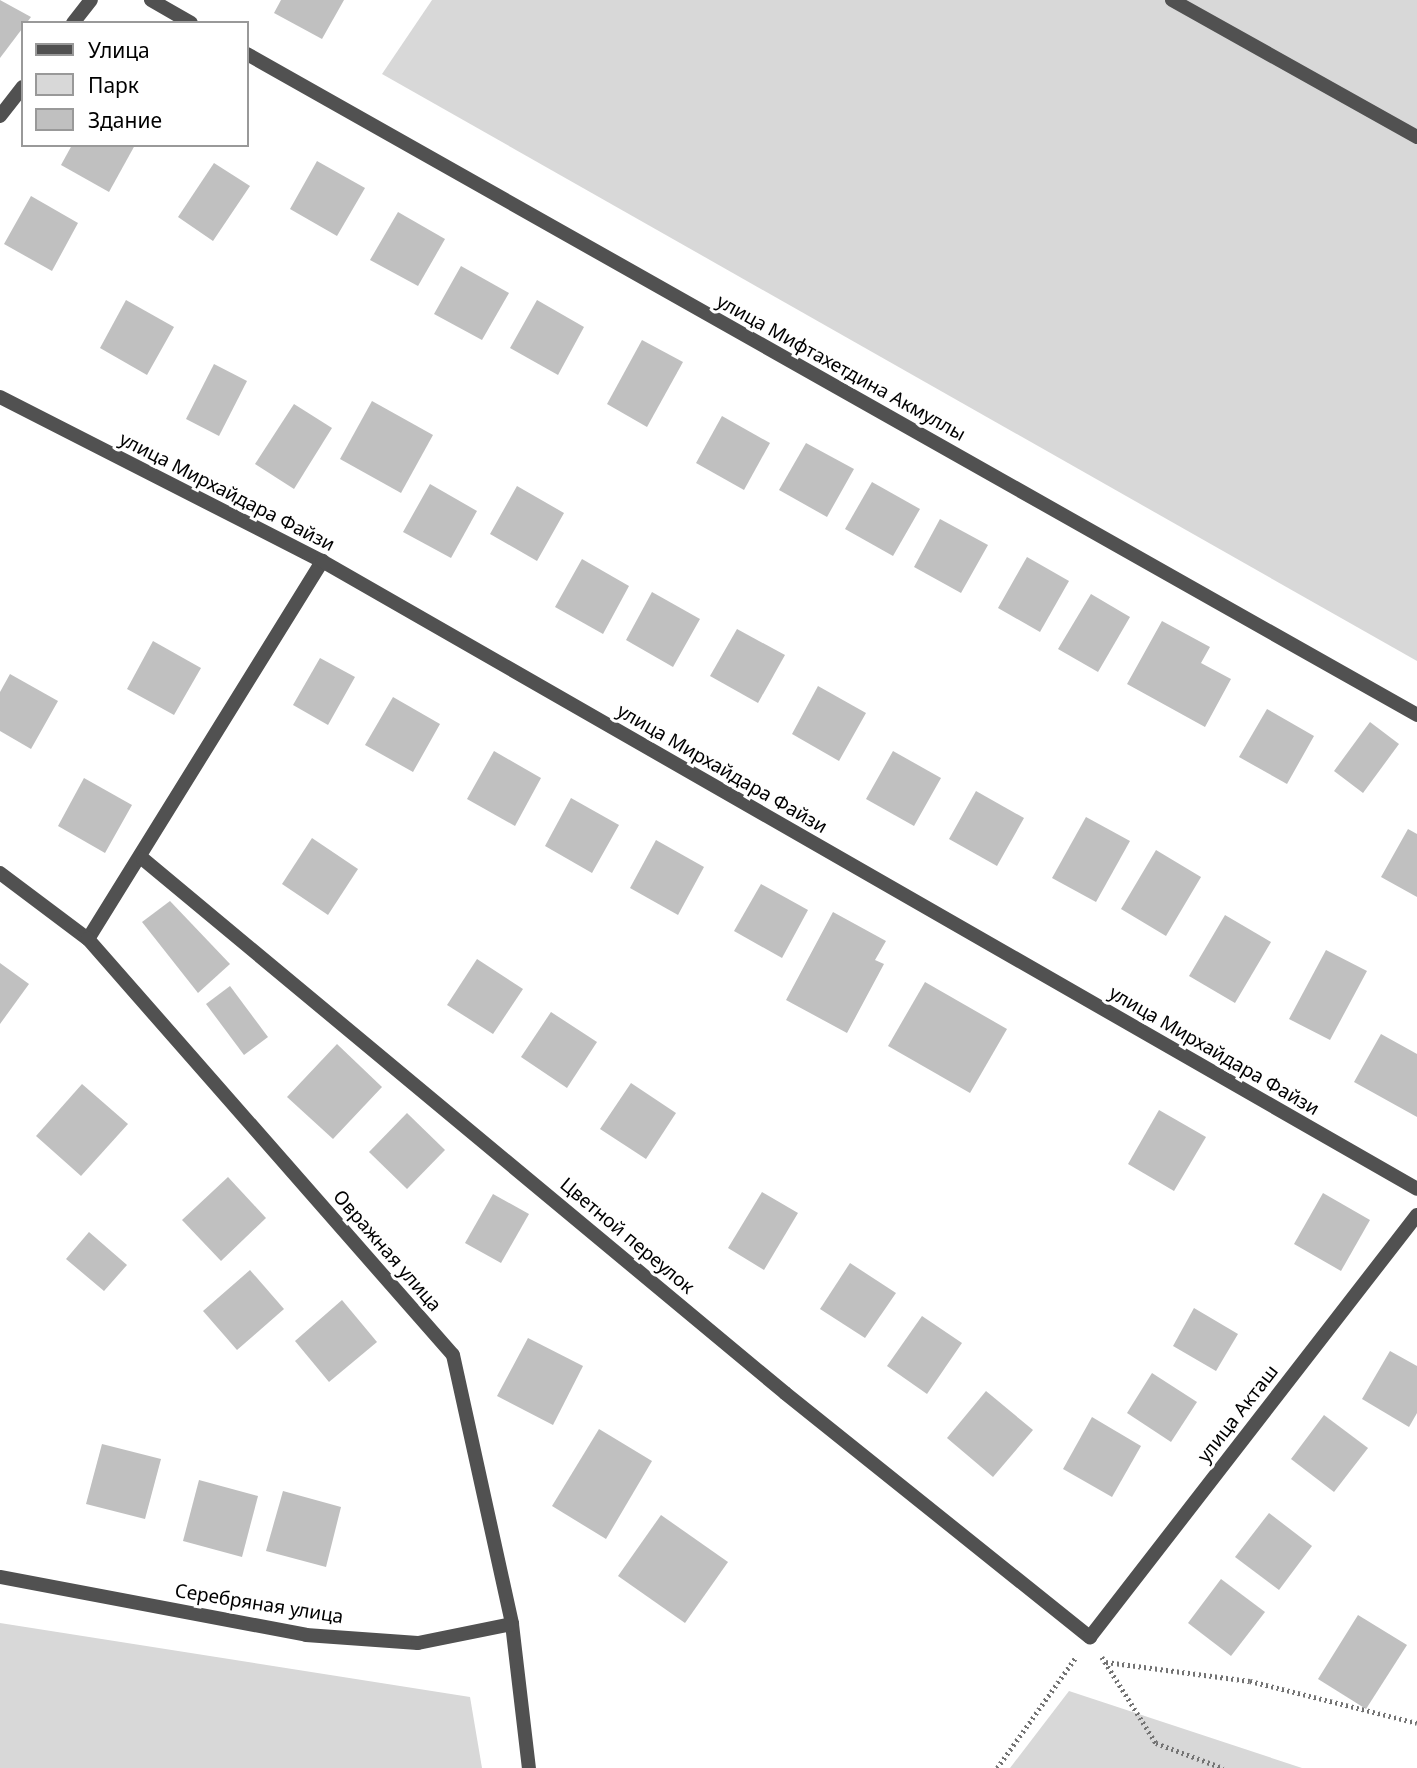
<!DOCTYPE html>
<meta charset="utf-8">
<style>
body{margin:0}
#map{position:relative;width:1417px;height:1768px;overflow:hidden;background:#fff;font-family:"Noto Sans",sans-serif}
div>[style]{position:absolute}
[style*='--x']{left:calc(var(--x)*1px);top:calc(var(--y)*1px);width:calc(var(--w)*1px);rotate:calc(var(--a)*1deg)}
.green>*{inset:0;background:#d8d8d8}
.building>*{inset:0;background:#c0c0c0}
.path>*{height:4.5px;margin-top:-2.25px;transform-origin:0;background:repeating-linear-gradient(90deg,#737373 0 2px,transparent 0 5.5px)}
.service>*{height:14px;margin:-7px;padding:0 7px;transform-origin:7px;border-radius:7px;background:#515151}
.minor>*{height:14px;margin:-7px;padding:0 7px;transform-origin:7px;border-radius:7px;background:#515151}
span{translate:-50% -50%;white-space:nowrap;text-align:center;line-height:1.15;-webkit-text-stroke:6px #fff;paint-order:stroke}
.street-label{font-size:19px;color:#000}
.legend{position:absolute;left:21px;top:21px;width:228px;height:126px;box-sizing:border-box;background:#fff;border:2px solid #999;margin:0;padding:9px 12px;list-style:none;font-size:21px;color:#000}
.legend li{display:flex;align-items:center;gap:14px;height:35px}
.legend b{width:35px;border:2px solid #999}
</style>
<div id="map">
<div class="green">
<div style="clip-path:polygon(432px 0,1417px 0,1417px 661px,382px 74px)"></div>
<div style="clip-path:polygon(0 1623px,470px 1697px,482px 1768px,0 1768px)"></div>
<div style="clip-path:polygon(1069px 1691px,1302px 1768px,1010px 1768px)"></div>
</div>
<div class="building">
<div style="clip-path:polygon(0 0,31px 17px,0 58px)"></div>
<div style="clip-path:polygon(281px 0,344px 0,322px 39px,274px 13px)"></div>
<div style="clip-path:polygon(72px 145px,135px 145px,109px 192px,61px 165px)"></div>
<div style="clip-path:polygon(317px 161px,365px 188px,337px 236px,290px 209px)"></div>
<div style="clip-path:polygon(214px 163px,250px 186px,213px 241px,178px 217px)"></div>
<div style="clip-path:polygon(31px 196px,78px 223px,52px 271px,4px 244px)"></div>
<div style="clip-path:polygon(398px 212px,445px 239px,418px 286px,370px 260px)"></div>
<div style="clip-path:polygon(461px 266px,509px 293px,482px 340px,434px 314px)"></div>
<div style="clip-path:polygon(126px 300px,174px 327px,147px 375px,100px 348px)"></div>
<div style="clip-path:polygon(537px 300px,584px 327px,558px 375px,510px 348px)"></div>
<div style="clip-path:polygon(642px 340px,683px 362px,647px 427px,607px 404px)"></div>
<div style="clip-path:polygon(214px 364px,247px 381px,219px 436px,186px 419px)"></div>
<div style="clip-path:polygon(372px 401px,433px 435px,401px 493px,340px 459px)"></div>
<div style="clip-path:polygon(294px 404px,332px 428px,294px 489px,255px 464px)"></div>
<div style="clip-path:polygon(722px 416px,770px 443px,744px 490px,696px 463px)"></div>
<div style="clip-path:polygon(806px 443px,854px 469px,827px 517px,779px 490px)"></div>
<div style="clip-path:polygon(872px 482px,920px 509px,893px 556px,845px 529px)"></div>
<div style="clip-path:polygon(430px 484px,477px 511px,451px 558px,403px 532px)"></div>
<div style="clip-path:polygon(517px 486px,564px 513px,537px 561px,490px 534px)"></div>
<div style="clip-path:polygon(940px 519px,988px 545px,961px 593px,914px 567px)"></div>
<div style="clip-path:polygon(1027px 557px,1069px 581px,1040px 632px,998px 608px)"></div>
<div style="clip-path:polygon(582px 559px,629px 586px,603px 634px,555px 607px)"></div>
<div style="clip-path:polygon(652px 592px,700px 619px,673px 667px,626px 640px)"></div>
<div style="clip-path:polygon(1091px 594px,1130px 617px,1098px 672px,1058px 649px)"></div>
<div style="clip-path:polygon(1162px 621px,1210px 647px,1201px 663px,1231px 679px,1205px 727px,1127px 684px)"></div>
<div style="clip-path:polygon(737px 629px,785px 655px,758px 703px,710px 676px)"></div>
<div style="clip-path:polygon(153px 641px,201px 668px,174px 715px,127px 689px)"></div>
<div style="clip-path:polygon(320px 658px,355px 677px,328px 725px,293px 705px)"></div>
<div style="clip-path:polygon(10px 674px,58px 701px,31px 749px,0 731px,0 692px)"></div>
<div style="clip-path:polygon(818px 686px,866px 713px,839px 761px,792px 734px)"></div>
<div style="clip-path:polygon(393px 697px,440px 724px,413px 772px,365px 745px)"></div>
<div style="clip-path:polygon(1267px 709px,1314px 736px,1287px 784px,1239px 757px)"></div>
<div style="clip-path:polygon(1370px 722px,1399px 744px,1363px 793px,1334px 771px)"></div>
<div style="clip-path:polygon(494px 751px,541px 778px,515px 826px,467px 799px)"></div>
<div style="clip-path:polygon(893px 751px,941px 778px,914px 826px,866px 799px)"></div>
<div style="clip-path:polygon(84px 778px,132px 805px,105px 853px,58px 826px)"></div>
<div style="clip-path:polygon(976px 791px,1024px 818px,997px 866px,949px 839px)"></div>
<div style="clip-path:polygon(571px 798px,619px 825px,592px 873px,545px 846px)"></div>
<div style="clip-path:polygon(1086px 817px,1130px 841px,1096px 902px,1052px 878px)"></div>
<div style="clip-path:polygon(1408px 829px,1417px 834px,1417px 897px,1381px 877px)"></div>
<div style="clip-path:polygon(312px 838px,358px 869px,328px 915px,282px 884px)"></div>
<div style="clip-path:polygon(656px 840px,704px 867px,678px 915px,630px 888px)"></div>
<div style="clip-path:polygon(1156px 850px,1201px 877px,1166px 936px,1121px 909px)"></div>
<div style="clip-path:polygon(761px 884px,808px 910px,782px 958px,734px 931px)"></div>
<div style="clip-path:polygon(170px 901px,230px 964px,198px 993px,142px 922px)"></div>
<div style="clip-path:polygon(833px 912px,886px 941px,875px 960px,884px 964px,847px 1033px,786px 1000px)"></div>
<div style="clip-path:polygon(1225px 915px,1271px 942px,1235px 1003px,1189px 976px)"></div>
<div style="clip-path:polygon(1326px 950px,1367px 971px,1330px 1040px,1289px 1019px)"></div>
<div style="clip-path:polygon(477px 959px,523px 989px,493px 1034px,447px 1005px)"></div>
<div style="clip-path:polygon(0 963px,29px 984px,0 1024px)"></div>
<div style="clip-path:polygon(925px 982px,1007px 1029px,970px 1093px,888px 1046px)"></div>
<div style="clip-path:polygon(230px 986px,268px 1037px,244px 1055px,206px 1004px)"></div>
<div style="clip-path:polygon(551px 1012px,597px 1042px,567px 1088px,521px 1057px)"></div>
<div style="clip-path:polygon(1381px 1034px,1417px 1054px,1417px 1117px,1354px 1082px)"></div>
<div style="clip-path:polygon(337px 1044px,382px 1087px,333px 1139px,287px 1097px)"></div>
<div style="clip-path:polygon(631px 1083px,676px 1113px,646px 1159px,600px 1129px)"></div>
<div style="clip-path:polygon(82px 1084px,128px 1124px,81px 1176px,36px 1136px)"></div>
<div style="clip-path:polygon(1159px 1110px,1206px 1137px,1174px 1191px,1128px 1164px)"></div>
<div style="clip-path:polygon(407px 1113px,445px 1150px,407px 1189px,369px 1152px)"></div>
<div style="clip-path:polygon(228px 1177px,266px 1218px,221px 1261px,182px 1220px)"></div>
<div style="clip-path:polygon(762px 1192px,798px 1213px,764px 1270px,728px 1248px)"></div>
<div style="clip-path:polygon(1323px 1193px,1370px 1220px,1341px 1271px,1294px 1244px)"></div>
<div style="clip-path:polygon(493px 1194px,529px 1214px,501px 1263px,465px 1243px)"></div>
<div style="clip-path:polygon(89px 1232px,127px 1265px,104px 1291px,66px 1259px)"></div>
<div style="clip-path:polygon(850px 1263px,896px 1293px,865px 1338px,820px 1309px)"></div>
<div style="clip-path:polygon(250px 1270px,284px 1309px,237px 1350px,203px 1311px)"></div>
<div style="clip-path:polygon(342px 1300px,377px 1342px,329px 1382px,295px 1341px)"></div>
<div style="clip-path:polygon(1194px 1308px,1238px 1334px,1216px 1371px,1173px 1346px)"></div>
<div style="clip-path:polygon(922px 1316px,962px 1343px,927px 1394px,887px 1366px)"></div>
<div style="clip-path:polygon(528px 1338px,583px 1366px,553px 1425px,497px 1396px)"></div>
<div style="clip-path:polygon(1390px 1351px,1417px 1366px,1417px 1413px,1409px 1427px,1362px 1399px)"></div>
<div style="clip-path:polygon(1152px 1373px,1197px 1402px,1171px 1442px,1127px 1413px)"></div>
<div style="clip-path:polygon(986px 1391px,1033px 1430px,993px 1477px,947px 1438px)"></div>
<div style="clip-path:polygon(1324px 1415px,1368px 1448px,1334px 1492px,1291px 1459px)"></div>
<div style="clip-path:polygon(1092px 1417px,1141px 1446px,1112px 1497px,1063px 1469px)"></div>
<div style="clip-path:polygon(599px 1429px,652px 1461px,606px 1539px,552px 1506px)"></div>
<div style="clip-path:polygon(102px 1444px,161px 1459px,145px 1519px,86px 1504px)"></div>
<div style="clip-path:polygon(199px 1480px,258px 1496px,242px 1557px,183px 1541px)"></div>
<div style="clip-path:polygon(283px 1491px,341px 1507px,326px 1567px,266px 1551px)"></div>
<div style="clip-path:polygon(1269px 1513px,1312px 1546px,1279px 1590px,1235px 1557px)"></div>
<div style="clip-path:polygon(661px 1515px,728px 1562px,685px 1623px,618px 1576px)"></div>
<div style="clip-path:polygon(1221px 1579px,1265px 1612px,1231px 1656px,1188px 1623px)"></div>
<div style="clip-path:polygon(1358px 1615px,1407px 1645px,1366px 1709px,1318px 1679px)"></div>
</div>
<div class="path">
<div style="--x:1102;--y:1657;--w:102;--a:57.9"></div>
<div style="--x:1156;--y:1743;--w:72;--a:20.5"></div>
<div style="--x:1106;--y:1662;--w:145;--a:7.5"></div>
<div style="--x:1250;--y:1681;--w:172;--a:14.1"></div>
<div style="--x:997;--y:1768;--w:136;--a:-54.6"></div>
</div>
<div class="service">
<div style="--x:1172;--y:0;--w:281;--a:29.2"></div>
<div style="--x:88;--y:939;--w:445;--a:-58.2"></div>
</div>
<div class="minor">
<div style="--x:151;--y:0;--w:46;--a:29.9"></div>
<div style="--x:73;--y:23;--w:29;--a:-52"></div>
<div style="--x:247;--y:54;--w:1344;--a:29.46"></div>
<div style="--x:0;--y:116;--w:37;--a:-52"></div>
<div style="--x:0;--y:397;--w:361;--a:27"></div>
<div style="--x:322;--y:561;--w:1262;--a:29.83"></div>
<div style="--x:143;--y:859;--w:835;--a:39.75"></div>
<div style="--x:785;--y:1393;--w:391;--a:38.7"></div>
<div style="--x:1090;--y:1637;--w:534;--a:-52.23"></div>
<div style="--x:0;--y:873;--w:110;--a:36.9"></div>
<div style="--x:88;--y:939;--w:553;--a:48.74"></div>
<div style="--x:453;--y:1355;--w:275;--a:77.6"></div>
<div style="--x:512;--y:1624;--w:145;--a:83.3"></div>
<div style="--x:0;--y:1577;--w:311;--a:10.7"></div>
<div style="--x:306;--y:1635;--w:112;--a:4.1"></div>
<div style="--x:418;--y:1643;--w:96;--a:-11.4"></div>
</div>
<div class="street-label">
<span style="left:841px;top:368px;rotate:29deg">улица Мифтахетдина Акмуллы</span>
<span style="left:227px;top:492px;rotate:27deg">улица Мирхайдара Файзи</span>
<span style="left:722px;top:769px;rotate:30deg">улица Мирхайдара Файзи</span>
<span style="left:1214px;top:1051px;rotate:30deg">улица Мирхайдара Файзи</span>
<span style="left:627px;top:1236px;rotate:40deg">Цветной переулок</span>
<span style="left:387px;top:1251px;rotate:49deg">Овражная улица</span>
<span style="left:1238px;top:1414px;rotate:-52deg">улица Акташ</span>
<span style="left:259px;top:1604px;rotate:9deg">Серебряная улица</span>
</div>
<ul class="legend">
<li><b style="height:9px;background:#515151"></b>Улица</li>
<li><b style="height:19px;background:#d8d8d8"></b>Парк</li>
<li><b style="height:19px;background:#c0c0c0"></b>Здание</li>
</ul>
</div>
